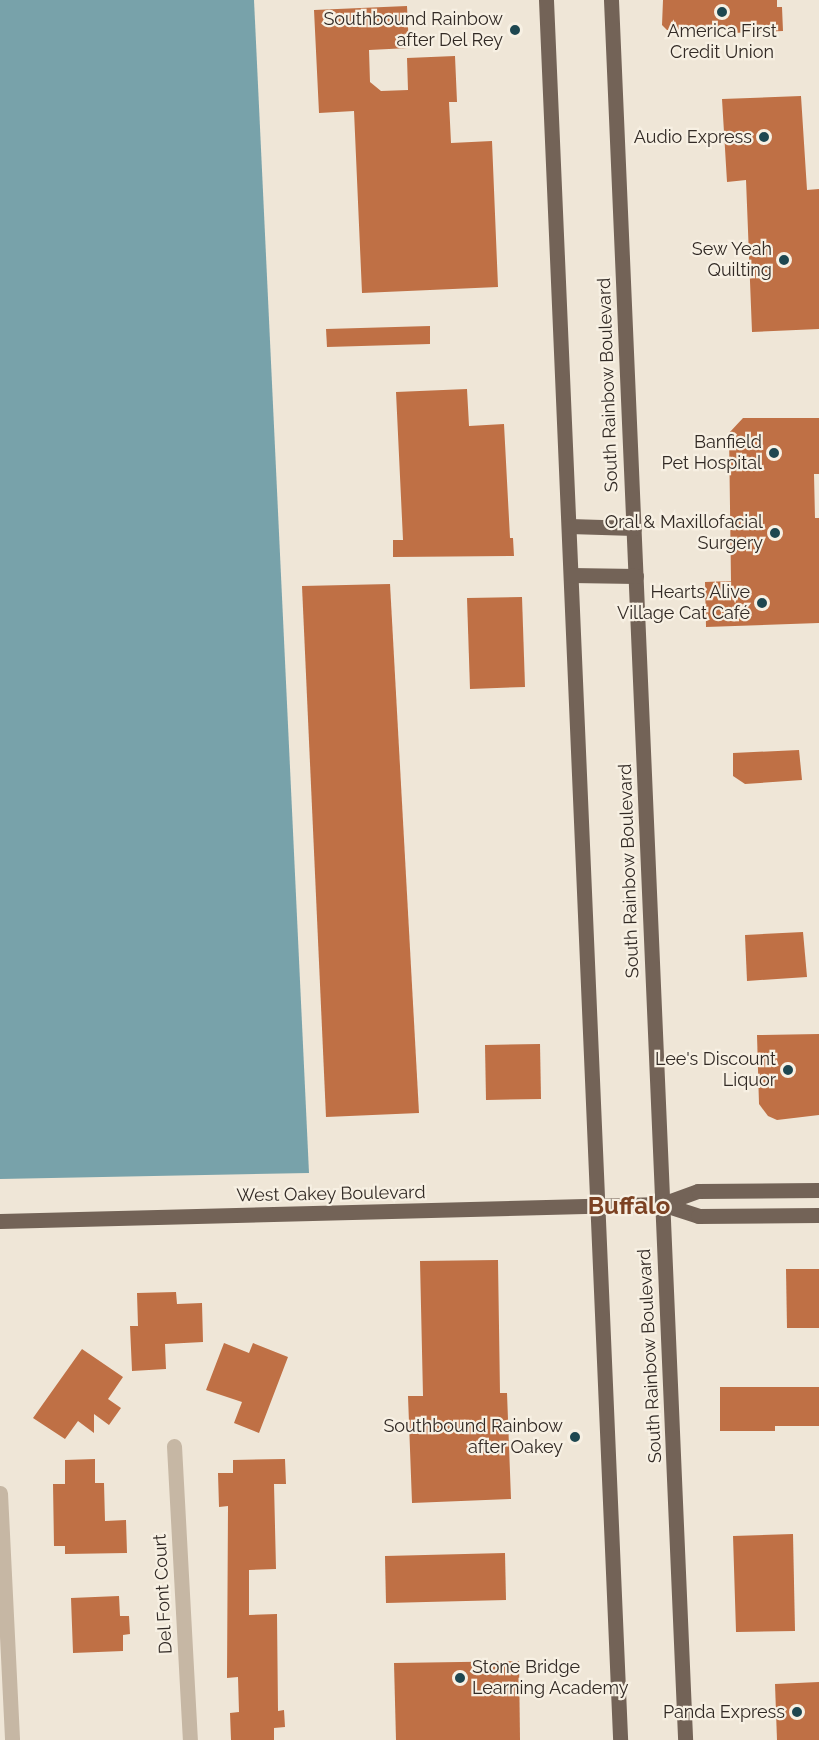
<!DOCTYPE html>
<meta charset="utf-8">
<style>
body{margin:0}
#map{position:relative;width:819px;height:1740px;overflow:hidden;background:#efe6d7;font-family:Raleway,sans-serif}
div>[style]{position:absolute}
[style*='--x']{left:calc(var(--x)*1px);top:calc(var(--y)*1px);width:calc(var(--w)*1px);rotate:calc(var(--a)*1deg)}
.water>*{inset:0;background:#78a2aa}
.building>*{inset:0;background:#bf7045}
.minor>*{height:15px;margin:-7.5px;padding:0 7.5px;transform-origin:7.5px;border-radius:7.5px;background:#c6b7a4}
.major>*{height:15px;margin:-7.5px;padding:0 7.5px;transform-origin:7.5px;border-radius:7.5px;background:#736357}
.dots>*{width:16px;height:16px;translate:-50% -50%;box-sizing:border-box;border:3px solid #f7f0e3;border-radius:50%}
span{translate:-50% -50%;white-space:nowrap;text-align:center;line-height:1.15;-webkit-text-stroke:4.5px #f7f0e3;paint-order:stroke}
.poi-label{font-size:18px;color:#322a25}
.right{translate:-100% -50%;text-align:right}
.left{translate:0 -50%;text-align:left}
.street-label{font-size:18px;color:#322a25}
.district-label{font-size:24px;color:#7c4223;font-weight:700}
</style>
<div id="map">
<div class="water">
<div style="clip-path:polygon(0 0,254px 0,309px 1173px,0 1179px)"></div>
</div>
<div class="building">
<div style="clip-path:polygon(663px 0,777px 0,777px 7px,782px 7px,783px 31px,732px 33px,732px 27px,667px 30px,662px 25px)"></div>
<div style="clip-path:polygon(407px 6px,409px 48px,369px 50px,370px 82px,381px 91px,408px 90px,407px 58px,455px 56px,457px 102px,449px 102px,451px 143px,492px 141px,498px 287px,362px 293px,354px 111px,319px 113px,314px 10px)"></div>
<div style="clip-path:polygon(801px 96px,807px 190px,819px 189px,819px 329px,752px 332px,746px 180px,727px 182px,722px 99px)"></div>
<div style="clip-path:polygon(430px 326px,430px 344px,327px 347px,326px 329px)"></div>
<div style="clip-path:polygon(467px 389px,469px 426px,504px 424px,510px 538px,513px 538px,514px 556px,393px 557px,393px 540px,403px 540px,396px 392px)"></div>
<div style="clip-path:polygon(743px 418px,819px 418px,819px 474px,814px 474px,815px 518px,819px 518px,819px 623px,706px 627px,705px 582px,731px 581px,729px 433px)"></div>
<div style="clip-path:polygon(390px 584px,419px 1113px,326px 1117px,302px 586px)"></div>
<div style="clip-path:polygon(522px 597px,525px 687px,470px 689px,467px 598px)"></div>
<div style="clip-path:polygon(799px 750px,802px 780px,745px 784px,733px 776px,733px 753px)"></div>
<div style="clip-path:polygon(803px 932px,807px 977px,747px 981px,745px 935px)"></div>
<div style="clip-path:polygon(819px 1034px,819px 1115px,777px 1120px,768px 1116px,759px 1104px,757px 1035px)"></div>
<div style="clip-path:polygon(540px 1044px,541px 1099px,486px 1100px,485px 1045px)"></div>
<div style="clip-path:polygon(498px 1260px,500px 1393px,507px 1393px,511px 1499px,412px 1503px,408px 1396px,423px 1396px,420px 1261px)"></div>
<div style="clip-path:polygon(786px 1269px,819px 1269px,819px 1328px,787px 1328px)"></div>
<div style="clip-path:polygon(176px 1292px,177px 1304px,202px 1303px,203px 1342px,165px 1344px,166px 1369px,132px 1371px,130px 1326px,138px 1326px,137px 1293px)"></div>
<div style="clip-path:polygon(224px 1343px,249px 1353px,253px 1343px,288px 1357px,259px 1433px,234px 1423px,242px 1402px,206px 1390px)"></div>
<div style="clip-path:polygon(82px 1349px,123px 1377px,108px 1399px,121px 1408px,109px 1425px,94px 1414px,94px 1433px,78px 1421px,65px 1439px,33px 1418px)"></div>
<div style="clip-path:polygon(720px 1387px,819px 1387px,819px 1426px,775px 1426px,775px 1431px,720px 1431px)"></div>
<div style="clip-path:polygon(95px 1459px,95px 1483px,104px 1483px,105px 1521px,126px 1520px,127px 1553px,65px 1554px,65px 1546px,54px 1546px,53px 1484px,65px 1484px,65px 1460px)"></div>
<div style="clip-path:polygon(285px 1459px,286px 1484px,274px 1484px,276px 1569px,249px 1570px,249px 1615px,277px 1614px,278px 1711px,284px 1710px,285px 1727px,274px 1728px,274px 1740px,231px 1740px,230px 1713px,239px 1712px,238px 1677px,227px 1678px,228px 1506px,219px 1507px,218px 1473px,233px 1473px,233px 1460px)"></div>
<div style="clip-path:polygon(793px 1534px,795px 1631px,736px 1632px,733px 1536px)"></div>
<div style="clip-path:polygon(505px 1553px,506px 1600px,386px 1603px,385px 1556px)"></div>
<div style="clip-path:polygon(119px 1596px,120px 1616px,129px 1616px,130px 1634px,123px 1635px,123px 1651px,73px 1653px,71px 1598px)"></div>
<div style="clip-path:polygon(519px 1661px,520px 1740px,396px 1740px,394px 1663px)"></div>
<div style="clip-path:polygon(819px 1682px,819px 1740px,777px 1740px,775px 1684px)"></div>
</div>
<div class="minor">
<div style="--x:174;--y:1446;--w:294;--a:86.9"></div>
<div style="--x:0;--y:1493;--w:247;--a:87.2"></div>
</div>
<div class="major">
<div style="--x:546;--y:0;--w:1742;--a:87.56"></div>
<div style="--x:611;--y:0;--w:1742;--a:87.56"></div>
<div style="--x:569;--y:526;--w:65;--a:1.8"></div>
<div style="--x:571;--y:575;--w:65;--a:0.9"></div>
<div style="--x:662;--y:1204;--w:38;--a:18"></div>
<div style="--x:698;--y:1216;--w:121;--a:-0.5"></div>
<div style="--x:0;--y:1221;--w:662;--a:-1.47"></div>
<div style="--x:662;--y:1204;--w:38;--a:-20"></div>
<div style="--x:698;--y:1191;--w:121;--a:-0.5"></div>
</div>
<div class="dots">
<div style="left:722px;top:12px;background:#1e4750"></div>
<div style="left:515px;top:30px;background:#1e4750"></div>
<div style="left:764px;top:137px;background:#1e4750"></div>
<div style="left:784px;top:260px;background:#1e4750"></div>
<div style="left:774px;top:453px;background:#1e4750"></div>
<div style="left:775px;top:533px;background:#1e4750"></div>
<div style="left:762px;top:603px;background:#1e4750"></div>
<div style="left:788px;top:1070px;background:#1e4750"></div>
<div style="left:575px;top:1437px;background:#1e4750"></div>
<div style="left:460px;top:1678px;background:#1e4750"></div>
<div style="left:797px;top:1712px;background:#1e4750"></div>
</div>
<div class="poi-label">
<span class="right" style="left:503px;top:30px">Southbound Rainbow<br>after Del Rey</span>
<span style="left:722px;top:42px">America First<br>Credit Union</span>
<span class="right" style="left:752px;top:137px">Audio Express</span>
<span class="right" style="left:772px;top:260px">Sew Yeah<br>Quilting</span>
<span class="right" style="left:762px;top:453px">Banfield<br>Pet Hospital</span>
<span class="right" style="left:763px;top:533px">Oral &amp; Maxillofacial<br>Surgery</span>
<span class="right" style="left:750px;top:603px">Hearts Alive<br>Village Cat Café</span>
<span class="right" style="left:776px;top:1070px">Lee's Discount<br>Liquor</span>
<span class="right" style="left:563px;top:1437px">Southbound Rainbow<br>after Oakey</span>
<span class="left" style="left:472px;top:1678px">Stone Bridge<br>Learning Academy</span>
<span class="right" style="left:785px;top:1712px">Panda Express</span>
</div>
<div class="street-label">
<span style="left:608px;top:385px;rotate:-92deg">South Rainbow Boulevard</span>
<span style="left:629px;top:871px;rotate:-92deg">South Rainbow Boulevard</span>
<span style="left:331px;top:1194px;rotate:-1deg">West Oakey Boulevard</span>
<span style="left:650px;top:1356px;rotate:-93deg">South Rainbow Boulevard</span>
<span style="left:163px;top:1594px;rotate:-93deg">Del Font Court</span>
</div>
<div class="district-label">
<span style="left:629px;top:1206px">Buffalo</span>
</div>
</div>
